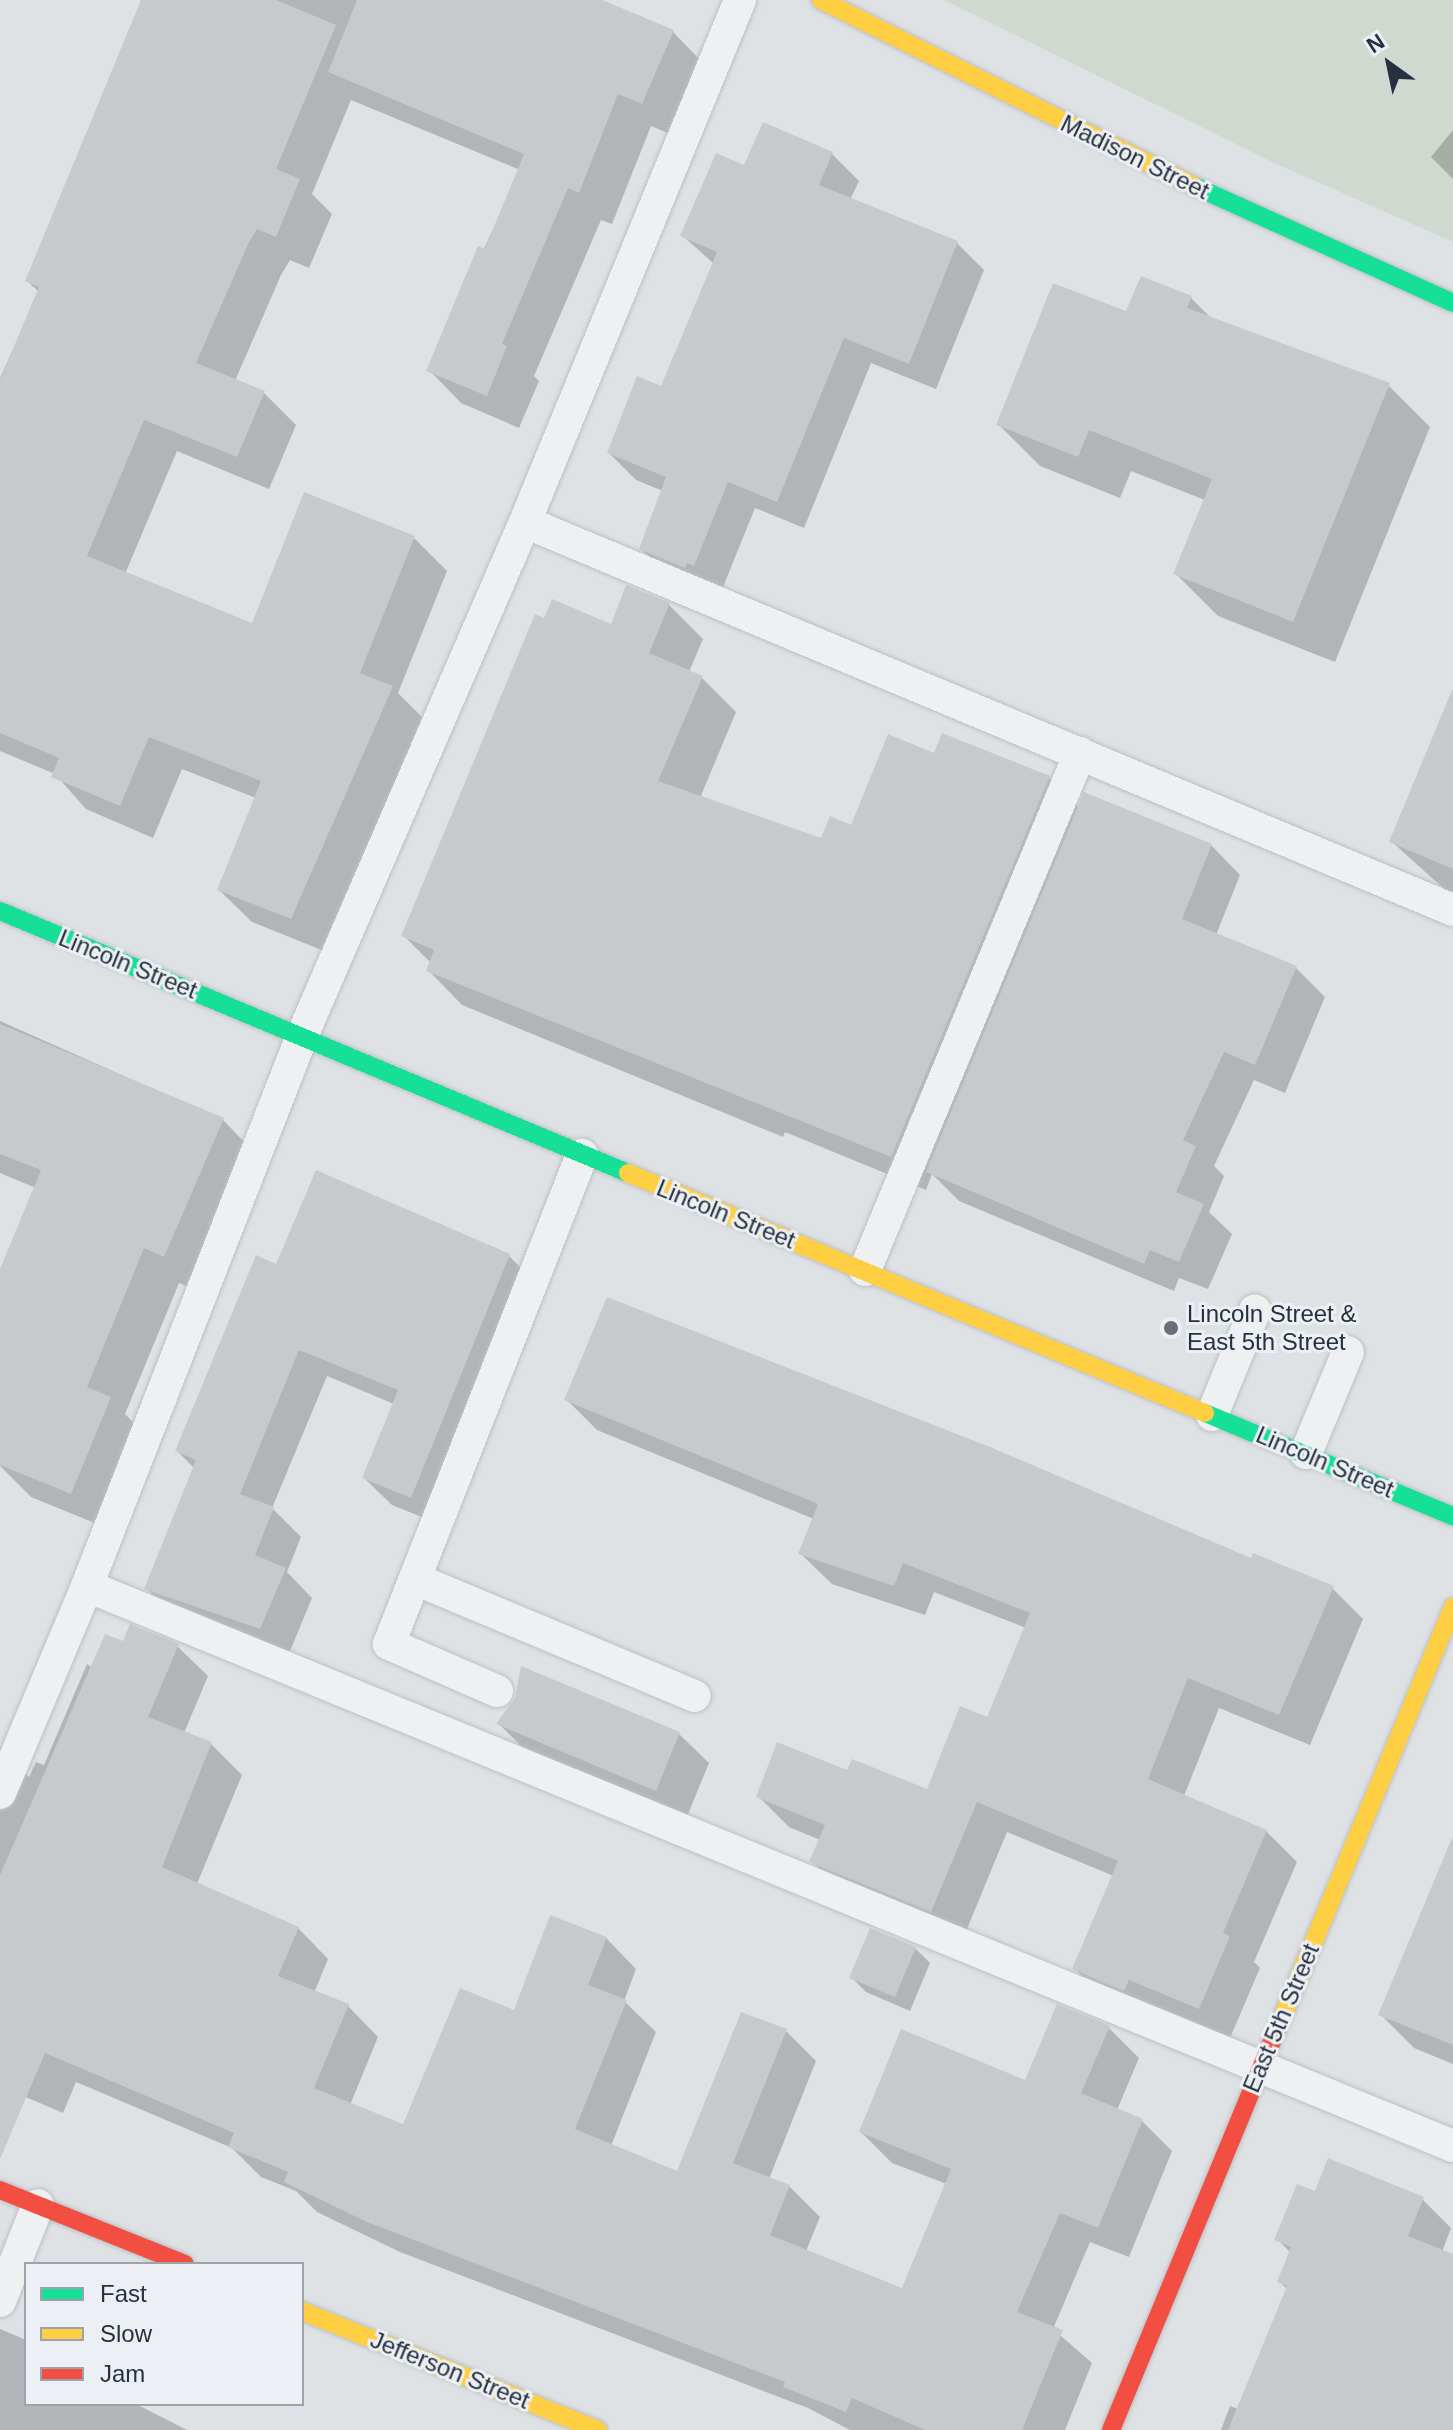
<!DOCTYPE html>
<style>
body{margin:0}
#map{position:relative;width:1453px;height:2430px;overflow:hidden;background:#dfe2e5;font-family:Helvetica,sans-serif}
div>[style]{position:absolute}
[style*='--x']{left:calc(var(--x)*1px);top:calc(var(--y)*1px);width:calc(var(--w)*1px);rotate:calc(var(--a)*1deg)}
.green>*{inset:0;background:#d0d9cf}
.shadow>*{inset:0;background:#0003}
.building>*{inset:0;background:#c7cacd}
.roads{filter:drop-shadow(0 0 2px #bdc0c3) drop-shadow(0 0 2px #bdc0c3)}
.lane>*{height:32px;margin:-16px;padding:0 16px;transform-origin:16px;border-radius:16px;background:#eef0f1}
.fast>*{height:18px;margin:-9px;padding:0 9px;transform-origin:9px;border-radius:9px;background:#16e098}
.slow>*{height:18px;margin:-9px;padding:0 9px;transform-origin:9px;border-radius:9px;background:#ffcf43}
.jam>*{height:18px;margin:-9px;padding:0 9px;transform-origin:9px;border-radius:9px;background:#f24e42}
.dots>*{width:22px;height:22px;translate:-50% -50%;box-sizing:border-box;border:4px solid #ecf0f5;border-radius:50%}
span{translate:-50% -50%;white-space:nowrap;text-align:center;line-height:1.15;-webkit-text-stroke:6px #ecf0f5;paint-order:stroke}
.street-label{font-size:24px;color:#26303e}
.poi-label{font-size:24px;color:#26303e}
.left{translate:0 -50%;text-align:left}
.legend{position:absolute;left:24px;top:2262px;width:280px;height:144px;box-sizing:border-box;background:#ecf0f5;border:2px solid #9da3ac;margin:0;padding:10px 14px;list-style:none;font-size:24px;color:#26303e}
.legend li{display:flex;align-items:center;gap:16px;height:40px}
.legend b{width:40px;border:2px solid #9da3ac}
.north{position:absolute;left:1349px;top:24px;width:80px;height:80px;-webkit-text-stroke:6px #ecf0f5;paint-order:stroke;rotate:327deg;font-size:22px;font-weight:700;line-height:32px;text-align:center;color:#26303e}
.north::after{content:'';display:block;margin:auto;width:28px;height:36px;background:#26303e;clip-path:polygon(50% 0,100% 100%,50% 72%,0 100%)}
</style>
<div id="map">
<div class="green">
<div style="clip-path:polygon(944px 0,1453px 0,1453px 242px,1270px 161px)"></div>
</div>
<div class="shadow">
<div style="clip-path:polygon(146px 0,597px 0,673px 32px,705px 65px,675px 136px,651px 126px,612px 224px,601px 220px,534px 376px,539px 381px,519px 428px,461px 403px,429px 370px,520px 170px,351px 100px,312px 194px,332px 214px,309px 268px,290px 260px,281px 275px,235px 381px,264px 393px,296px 425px,269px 489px,177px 451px,125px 574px,253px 626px,414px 538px,447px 571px,398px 693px,425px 720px,324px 951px,252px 922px,219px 890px,256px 798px,182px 769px,153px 838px,86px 809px,55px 774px,0 751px,0 378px,39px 292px,27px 281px)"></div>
<div style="clip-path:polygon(1453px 130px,1453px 179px,1431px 157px)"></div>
<div style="clip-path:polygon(832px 154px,859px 181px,850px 200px,957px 243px,984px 270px,936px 389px,871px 363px,804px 528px,755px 508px,721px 592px,668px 575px,641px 549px,663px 491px,636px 480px,609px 453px,662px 388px,714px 264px,683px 236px,745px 168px)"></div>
<div style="clip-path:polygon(1191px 298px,1212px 319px,1388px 385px,1430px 427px,1335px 662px,1218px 616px,1176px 574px,1205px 500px,1131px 471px,1120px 498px,1040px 466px,998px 424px,1127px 314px)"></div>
<div style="clip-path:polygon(669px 605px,703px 639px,689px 672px,702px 678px,736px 712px,700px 798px,822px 840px,852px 828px,935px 755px,1049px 778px,1080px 809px,1211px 845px,1240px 875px,1216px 935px,1296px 968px,1325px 997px,1285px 1093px,1254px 1080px,1214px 1166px,1224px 1176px,1209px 1212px,1232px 1234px,1208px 1289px,1179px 1278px,1174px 1291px,959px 1201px,932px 1174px,926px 1190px,785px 1132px,783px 1137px,462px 1005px,428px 970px,431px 963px,404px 936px,545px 621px,612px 627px)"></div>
<div style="clip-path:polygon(1453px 692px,1453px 897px,1391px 841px)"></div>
<div style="clip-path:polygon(0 1021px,223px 1120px,258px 1156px,200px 1291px,179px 1283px,125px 1414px,145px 1434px,107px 1528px,31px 1497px,0 1466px,0 1274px,36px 1188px,0 1173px)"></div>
<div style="clip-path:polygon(509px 1256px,537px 1284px,439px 1524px,392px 1505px,364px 1478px,394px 1404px,327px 1376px,272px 1508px,301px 1537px,287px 1572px,312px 1598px,288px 1656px,174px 1616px,146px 1588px,194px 1468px,177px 1451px,277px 1266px)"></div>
<div style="clip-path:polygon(567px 1400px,1252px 1560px,1332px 1588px,1363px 1619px,1310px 1745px,1219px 1708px,1184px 1796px,1266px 1831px,1297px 1862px,1254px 1962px,1260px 1968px,1230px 2038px,1105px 2000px,1075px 1969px,1114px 1876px,1007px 1832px,962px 1941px,842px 1892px,812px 1861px,820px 1840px,789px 1827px,758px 1796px,848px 1772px,928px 1792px,989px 1720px,1026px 1628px,934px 1592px,925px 1615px,832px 1584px,801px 1554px,814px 1519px,597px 1430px)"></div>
<div style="clip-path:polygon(124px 1644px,177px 1646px,208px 1676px,184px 1733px,211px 1744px,242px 1775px,197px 1884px,298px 1928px,328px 1959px,314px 1993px,348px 2006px,378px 2037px,350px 2105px,404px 2127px,515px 2013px,606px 1938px,636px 1969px,624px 2001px,656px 2032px,611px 2146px,678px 2174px,786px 2031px,816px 2061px,769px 2179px,789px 2186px,820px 2217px,806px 2251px,903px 2290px,947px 2184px,892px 2163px,861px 2132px,1026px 2083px,1108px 2027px,1139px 2058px,1117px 2110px,1142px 2121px,1172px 2151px,1129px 2257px,1090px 2242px,1053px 2329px,1092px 2363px,1065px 2430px,850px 2430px,808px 2408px,400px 2252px,317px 2212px,296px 2191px,261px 2177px,232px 2148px,76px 2082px,63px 2113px,0 2086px,0 1747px,29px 1777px,36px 1762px,44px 1765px,87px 1664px,93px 1668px)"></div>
<div style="clip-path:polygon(499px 1724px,679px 1734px,709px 1763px,686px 1819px,528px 1753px)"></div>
<div style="clip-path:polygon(1453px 1936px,1453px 2064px,1414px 2048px,1381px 2015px)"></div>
<div style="clip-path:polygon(915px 1948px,930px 1963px,910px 2011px,866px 1992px,852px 1978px)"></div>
<div style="clip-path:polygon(1316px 2194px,1422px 2199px,1451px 2228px,1442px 2252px,1453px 2257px,1453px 2430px,1221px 2430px,1230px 2406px,1238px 2409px,1288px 2290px,1280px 2282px,1291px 2253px,1277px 2239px)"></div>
<div style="clip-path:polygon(0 2329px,26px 2340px,26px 2404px,136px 2404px,187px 2430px,0 2430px)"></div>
</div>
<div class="building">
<div style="clip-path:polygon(141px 0,276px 0,336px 25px,276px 169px,300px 179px,276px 237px,257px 229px,249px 242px,196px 363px,265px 391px,237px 457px,144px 420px,87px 556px,252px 623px,304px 492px,415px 536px,360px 673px,393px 686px,291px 919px,217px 890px,261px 781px,149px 737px,120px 806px,51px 777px,59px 758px,0 733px,0 380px,39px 287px,25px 281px)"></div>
<div style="clip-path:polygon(357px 0,602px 0,674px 30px,642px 104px,618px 94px,579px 193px,568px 188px,502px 344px,507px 346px,487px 396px,426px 371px,478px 246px,485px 249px,524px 154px,328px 72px)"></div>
<div style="clip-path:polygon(763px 122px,833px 152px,819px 185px,958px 241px,909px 364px,844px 338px,777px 502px,728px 482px,694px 566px,687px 563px,685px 568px,639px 549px,666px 477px,607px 453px,637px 376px,661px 386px,717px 252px,680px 236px,716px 153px,744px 165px)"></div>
<div style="clip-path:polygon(1141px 276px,1192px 296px,1187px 308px,1390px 383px,1293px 622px,1173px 574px,1212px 479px,1089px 430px,1078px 457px,996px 425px,1053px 283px,1126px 311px)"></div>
<div style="clip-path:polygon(626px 585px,670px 603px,649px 653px,703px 676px,658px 781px,821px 838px,830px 816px,851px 825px,888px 734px,934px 753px,942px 733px,1050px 776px,891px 1157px,426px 971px,434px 950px,401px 936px,535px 614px,544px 618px,552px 599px,611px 624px)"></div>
<div style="clip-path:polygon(1452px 690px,1453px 690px,1453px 869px,1389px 842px)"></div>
<div style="clip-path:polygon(1084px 792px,1212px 844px,1182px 919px,1297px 966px,1255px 1065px,1224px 1052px,1183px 1140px,1196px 1146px,1176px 1192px,1204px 1204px,1179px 1262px,1150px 1250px,1144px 1264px,926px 1172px)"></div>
<div style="clip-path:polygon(0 1024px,224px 1118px,164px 1257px,144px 1248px,87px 1387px,111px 1397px,71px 1494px,0 1465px,0 1269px,41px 1170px,0 1154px)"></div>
<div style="clip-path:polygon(316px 1170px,510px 1254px,411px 1498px,362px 1478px,398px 1390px,299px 1350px,240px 1494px,274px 1507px,255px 1555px,286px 1568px,260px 1629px,144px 1589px,196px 1460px,175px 1451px,256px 1255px,276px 1264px)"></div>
<div style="clip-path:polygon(607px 1297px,990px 1447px,1251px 1558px,1253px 1553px,1334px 1586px,1279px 1715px,1188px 1678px,1148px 1779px,1267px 1830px,1223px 1933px,1230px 1936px,1199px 2009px,1129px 1980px,1124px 1991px,1072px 1969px,1118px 1861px,977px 1802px,931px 1912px,809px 1862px,825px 1825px,756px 1797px,777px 1742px,847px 1770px,852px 1759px,927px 1789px,960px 1706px,987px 1717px,1030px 1613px,903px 1563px,894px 1586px,798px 1554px,818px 1504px,564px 1400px)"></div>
<div style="clip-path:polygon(130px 1624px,179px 1644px,148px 1717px,212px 1742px,162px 1867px,299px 1927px,278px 1976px,349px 2004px,314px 2088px,403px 2124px,460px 1988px,514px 2010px,550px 1915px,607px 1937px,588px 1985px,627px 2000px,575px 2129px,677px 2171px,741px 2012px,787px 2029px,733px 2163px,790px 2185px,770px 2235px,902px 2288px,951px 2169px,859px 2132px,901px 2029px,1025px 2080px,1057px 2004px,1110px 2026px,1081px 2093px,1143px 2119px,1098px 2228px,1060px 2213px,1017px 2312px,1063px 2330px,1022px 2430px,925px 2430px,852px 2398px,846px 2412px,783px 2387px,785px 2382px,367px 2222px,284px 2182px,288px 2172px,228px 2147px,234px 2133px,45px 2053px,0 2159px,0 1875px,105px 1634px,123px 1641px)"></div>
<div style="clip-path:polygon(521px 1666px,680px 1732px,656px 1791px,496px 1724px,515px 1698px)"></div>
<div style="clip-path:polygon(1452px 1838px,1453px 1839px,1453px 2045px,1378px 2015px)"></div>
<div style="clip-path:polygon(870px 1928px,916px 1947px,895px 1997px,849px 1978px)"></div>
<div style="clip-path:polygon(1328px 2158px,1424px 2197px,1408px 2236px,1453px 2254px,1453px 2430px,1228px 2430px,1287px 2286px,1277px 2282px,1291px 2247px,1274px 2240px,1297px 2184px,1315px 2191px)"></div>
</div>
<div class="roads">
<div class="lane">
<div style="--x:525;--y:522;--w:1006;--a:22.69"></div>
<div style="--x:865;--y:1270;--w:560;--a:-67.42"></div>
<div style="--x:1212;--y:1415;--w:113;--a:-67.7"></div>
<div style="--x:1306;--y:1453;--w:109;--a:-67.4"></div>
<div style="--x:415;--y:1579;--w:303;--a:22.7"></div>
<div style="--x:87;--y:1586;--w:1476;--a:22.29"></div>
<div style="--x:497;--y:1691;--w:118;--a:-156.5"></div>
<div style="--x:389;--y:1644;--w:526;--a:-68.46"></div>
<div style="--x:0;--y:1793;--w:225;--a:-67.2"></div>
<div style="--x:87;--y:1586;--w:591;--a:-68.65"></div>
<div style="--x:302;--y:1036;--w:560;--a:-66.55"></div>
<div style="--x:525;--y:522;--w:565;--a:-67.61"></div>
<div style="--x:0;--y:2301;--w:103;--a:-68.4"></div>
</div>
<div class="fast">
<div style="--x:1194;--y:186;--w:284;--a:24.3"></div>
<div style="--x:0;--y:911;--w:680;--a:22.65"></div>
<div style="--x:1205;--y:1413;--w:269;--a:22.6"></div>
</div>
<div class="slow">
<div style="--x:821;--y:0;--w:417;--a:26.5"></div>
<div style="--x:628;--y:1173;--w:625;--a:22.58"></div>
<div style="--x:1282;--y:2018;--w:445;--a:-67.4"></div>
<div style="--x:302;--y:2311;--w:319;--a:21.9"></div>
</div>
<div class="jam">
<div style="--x:0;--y:2190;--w:199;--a:21.8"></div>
<div style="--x:1111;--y:2430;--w:446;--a:-67.5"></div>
</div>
</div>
<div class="dots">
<div style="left:1171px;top:1328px;background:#676e78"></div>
</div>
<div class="street-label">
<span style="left:1135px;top:157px;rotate:26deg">Madison Street</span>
<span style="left:128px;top:964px;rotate:22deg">Lincoln Street</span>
<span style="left:726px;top:1214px;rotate:22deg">Lincoln Street</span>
<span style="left:1325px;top:1462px;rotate:23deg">Lincoln Street</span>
<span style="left:1281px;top:2018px;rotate:-67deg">East 5th Street</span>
<span style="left:450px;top:2370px;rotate:22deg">Jefferson Street</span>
</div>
<div class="poi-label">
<span class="left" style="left:1187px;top:1328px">Lincoln Street &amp;<br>East 5th Street</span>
</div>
<ul class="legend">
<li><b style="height:10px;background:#16e098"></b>Fast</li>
<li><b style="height:10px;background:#ffcf43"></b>Slow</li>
<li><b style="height:10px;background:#f24e42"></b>Jam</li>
</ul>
<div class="north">N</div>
</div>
